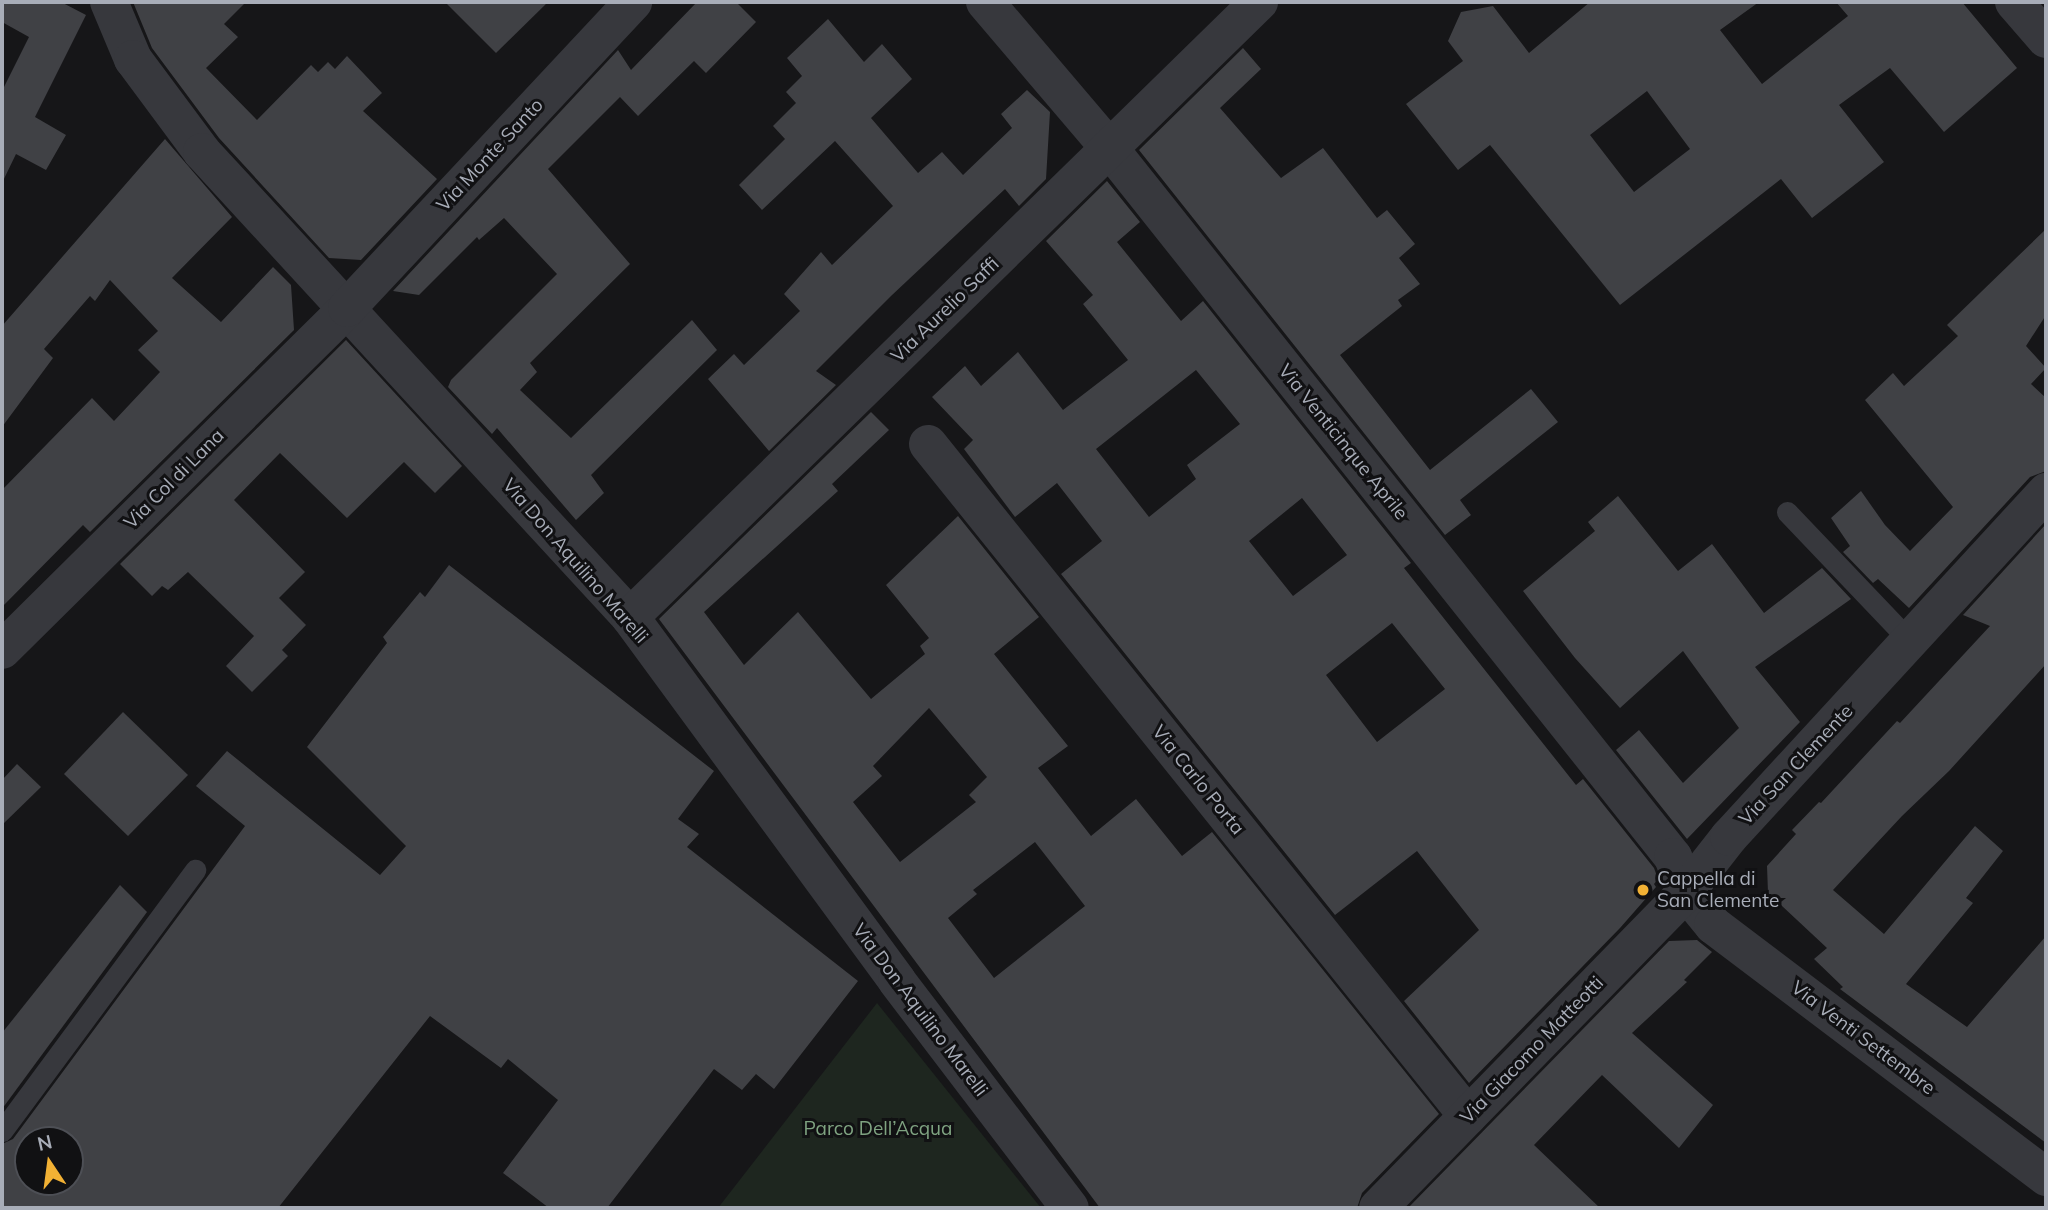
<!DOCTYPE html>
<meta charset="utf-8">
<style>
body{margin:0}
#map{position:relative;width:2048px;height:1210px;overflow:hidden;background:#161618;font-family:Mulish,sans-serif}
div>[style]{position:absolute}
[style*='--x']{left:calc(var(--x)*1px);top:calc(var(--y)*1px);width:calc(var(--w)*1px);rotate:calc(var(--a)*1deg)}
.green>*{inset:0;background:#1e261f}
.building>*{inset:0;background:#404145}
.service>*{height:21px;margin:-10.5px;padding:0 10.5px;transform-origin:10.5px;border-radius:10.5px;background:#37383d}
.minor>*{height:38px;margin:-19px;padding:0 19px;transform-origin:19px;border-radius:19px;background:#37383d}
.dots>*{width:19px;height:19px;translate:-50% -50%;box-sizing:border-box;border:4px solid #111113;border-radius:50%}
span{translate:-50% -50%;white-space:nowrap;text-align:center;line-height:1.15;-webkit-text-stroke:6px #111113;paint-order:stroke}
.street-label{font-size:19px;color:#a8adb8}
.poi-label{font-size:19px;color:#a8adb8}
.left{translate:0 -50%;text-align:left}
.park-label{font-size:19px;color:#7fa381}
.frame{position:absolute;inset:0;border:4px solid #a8adb8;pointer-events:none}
.north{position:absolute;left:14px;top:1126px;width:70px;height:70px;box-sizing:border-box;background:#111113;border:2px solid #4d4f55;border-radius:50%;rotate:347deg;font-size:19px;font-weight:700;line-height:28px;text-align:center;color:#a8adb8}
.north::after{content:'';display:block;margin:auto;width:24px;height:32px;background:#f2b134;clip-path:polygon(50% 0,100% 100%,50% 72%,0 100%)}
</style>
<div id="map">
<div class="green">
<div style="clip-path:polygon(877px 1003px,1041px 1208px,718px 1208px)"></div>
</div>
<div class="building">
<div style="clip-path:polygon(2px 2px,61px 2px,86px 15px,35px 117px,66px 135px,46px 170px,16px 154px,2px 183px,2px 91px,29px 37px,2px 22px)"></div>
<div style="clip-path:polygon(133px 2px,246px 2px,224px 24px,238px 37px,206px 68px,257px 120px,311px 65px,318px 72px,328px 62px,335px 69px,347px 56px,382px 93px,363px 111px,437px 179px,361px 260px,329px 258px,219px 138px,152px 48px)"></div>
<div style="clip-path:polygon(445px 2px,548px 2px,496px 53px)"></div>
<div style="clip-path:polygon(697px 2px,736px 2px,756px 22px,706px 73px,694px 61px,638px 116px,620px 97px,548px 169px,630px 264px,530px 363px,537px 372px,520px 390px,571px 438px,692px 320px,717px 350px,591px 475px,604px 493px,576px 520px,497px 428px,492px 434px,448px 387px,451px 380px,557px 274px,504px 218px,479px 240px,477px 237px,419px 295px,393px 291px,618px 50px,631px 70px)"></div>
<div style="clip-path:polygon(evenodd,1590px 2px,1759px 2px,1720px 30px,1762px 84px,1848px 16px,1836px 2px,1962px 2px,2017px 68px,1944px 132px,1890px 68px,1839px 105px,1884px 162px,1812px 218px,1781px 179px,1620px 305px,1490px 145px,1458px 170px,1406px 104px,1463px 61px,1448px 41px,1461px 12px,1493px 6px,1529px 53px,1590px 2px,1647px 91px,1690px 149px,1634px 192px,1590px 135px,1647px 91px)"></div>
<div style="clip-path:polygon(828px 19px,864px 62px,882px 44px,912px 79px,871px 118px,918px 173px,942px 152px,963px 175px,1012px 128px,1001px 114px,1027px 90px,1050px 112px,1046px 179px,1019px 206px,1005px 189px,891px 296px,816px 371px,836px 385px,769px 451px,708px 379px,734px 354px,744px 365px,800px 311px,784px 294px,821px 252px,832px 265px,893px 206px,835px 141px,762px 210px,739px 185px,785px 139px,773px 126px,796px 103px,786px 92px,802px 76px,787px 58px)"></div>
<div style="clip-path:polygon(1243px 48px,1261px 69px,1220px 108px,1281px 178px,1323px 148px,1377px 218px,1387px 210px,1415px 244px,1399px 258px,1420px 284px,1398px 300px,1402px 306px,1340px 355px,1430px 470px,1531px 389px,1558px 422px,1460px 500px,1471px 515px,1445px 535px,1139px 150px)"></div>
<div style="clip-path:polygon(165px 139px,232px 217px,172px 278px,221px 322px,273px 267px,291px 285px,294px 330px,90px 532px,83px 525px,2px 607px,2px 490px,92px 398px,114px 421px,160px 372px,138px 350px,158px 331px,110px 280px,95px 301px,90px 296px,44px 349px,53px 358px,2px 427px,2px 326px)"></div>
<div style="clip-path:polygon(evenodd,1107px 181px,1140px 222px,1117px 242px,1181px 321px,1203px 301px,1411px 563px,1404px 568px,1576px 785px,1583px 779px,1654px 868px,1658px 879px,1654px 884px,1656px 887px,1620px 928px,1469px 1083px,1404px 1001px,1479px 930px,1417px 851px,1335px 915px,1061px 574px,1102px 541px,1057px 483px,1015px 517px,964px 449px,973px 440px,932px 397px,965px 366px,981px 386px,1018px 352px,1063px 410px,1128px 360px,1083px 304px,1093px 295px,1046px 241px,1107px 181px,1196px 370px,1240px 424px,1187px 465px,1196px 479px,1149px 517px,1096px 449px,1196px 370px,1107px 181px,1302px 498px,1347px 555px,1293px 596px,1249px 541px,1302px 498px,1107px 181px,1392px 623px,1445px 689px,1377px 742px,1326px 675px,1392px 623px)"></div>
<div style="clip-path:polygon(2046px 229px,2046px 315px,2026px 346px,2046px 368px,2031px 384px,2046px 398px,2046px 471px,2030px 477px,1909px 608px,1878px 579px,1873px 583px,1843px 552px,1850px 546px,1831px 518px,1861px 491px,1885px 525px,1910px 551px,1953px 507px,1865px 400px,1893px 373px,1904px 386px,1958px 336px,1947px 325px)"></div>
<div style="clip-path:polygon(346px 340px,462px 466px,435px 493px,404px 462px,347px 518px,280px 453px,234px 500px,305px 572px,279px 598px,306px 625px,282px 650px,288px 656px,252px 692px,226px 666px,254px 636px,188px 572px,168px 590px,162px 586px,152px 596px,120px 564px)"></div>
<div style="clip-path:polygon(evenodd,871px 412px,889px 430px,832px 484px,838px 491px,704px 612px,744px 665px,798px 612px,871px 699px,925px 654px,920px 646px,929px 638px,886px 585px,958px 516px,1039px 617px,994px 654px,1068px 746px,1038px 768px,1091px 836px,1136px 799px,1182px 856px,1212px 832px,1439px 1114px,1362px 1193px,1357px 1208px,1100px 1208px,659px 619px,871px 412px,929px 708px,987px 777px,969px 795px,976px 802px,900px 862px,853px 802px,882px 776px,873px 766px,929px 708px,871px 412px,1035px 842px,1085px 906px,994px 978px,948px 918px,977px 894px,973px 890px,1035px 842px)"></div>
<div style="clip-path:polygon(1618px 496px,1678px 571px,1712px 544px,1764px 613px,1822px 568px,1851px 599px,1755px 667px,1800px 722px,1687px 839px,1616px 750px,1639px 730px,1683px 783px,1739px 728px,1683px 651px,1620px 708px,1575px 658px,1523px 591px,1595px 531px,1588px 522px)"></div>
<div style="clip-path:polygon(2046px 524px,2046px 664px,1949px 771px,1902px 816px,1833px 890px,1884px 934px,1975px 826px,2003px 851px,1966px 898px,1973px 903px,1906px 984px,1967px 1027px,2046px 936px,2046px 1143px,1840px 989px,1843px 987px,1814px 959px,1827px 948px,1768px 893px,1767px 866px,1796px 834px,1792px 830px,1819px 802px,1821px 803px,1897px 721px,1900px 723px,1990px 626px,1963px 615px)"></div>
<div style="clip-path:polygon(evenodd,449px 565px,714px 771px,678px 819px,699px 834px,687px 847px,858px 981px,774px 1089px,756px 1074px,742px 1090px,714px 1069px,607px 1208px,549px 1208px,503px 1173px,558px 1100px,508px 1059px,501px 1068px,430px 1016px,278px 1208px,2px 1208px,2px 1144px,13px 1139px,245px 826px,196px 786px,227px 751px,380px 875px,406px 846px,307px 747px,387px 643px,383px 637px,420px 592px,425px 597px,449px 565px,28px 1140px,70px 1140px,70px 1182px,28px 1182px,28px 1140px)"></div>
<div style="clip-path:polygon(123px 712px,188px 775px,128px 836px,64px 774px)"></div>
<div style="clip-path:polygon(17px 764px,41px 787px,2px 825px,2px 780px)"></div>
<div style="clip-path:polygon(120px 885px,147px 912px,2px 1109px,2px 1033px)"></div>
<div style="clip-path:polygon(1697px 940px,1712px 952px,1684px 980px,1687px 982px,1632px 1033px,1713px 1105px,1679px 1148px,1602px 1075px,1534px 1145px,1600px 1208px,1408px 1208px,1669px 941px)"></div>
</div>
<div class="service">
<div style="--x:1787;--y:512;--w:180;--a:46.4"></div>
<div style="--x:2;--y:1131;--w:325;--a:-53.5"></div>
</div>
<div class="minor">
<div style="--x:109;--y:2;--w:62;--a:67.2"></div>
<div style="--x:133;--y:59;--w:116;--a:53.4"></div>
<div style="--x:202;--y:152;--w:632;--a:47.37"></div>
<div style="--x:630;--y:617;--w:451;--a:53.7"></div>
<div style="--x:897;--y:981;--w:285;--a:52.7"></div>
<div style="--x:985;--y:2;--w:193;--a:49.6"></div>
<div style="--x:1110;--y:149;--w:905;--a:51.51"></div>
<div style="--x:1673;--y:857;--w:37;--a:70"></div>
<div style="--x:1686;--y:892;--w:43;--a:50.7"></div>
<div style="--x:1713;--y:925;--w:418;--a:37.1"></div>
<div style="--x:2014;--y:2;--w:49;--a:49.1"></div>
<div style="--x:928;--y:444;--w:862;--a:51.22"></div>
<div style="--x:630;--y:617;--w:880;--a:-44.36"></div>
<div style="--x:2;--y:650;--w:486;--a:-44.7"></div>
<div style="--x:347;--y:308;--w:419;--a:-46.9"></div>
<div style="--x:1378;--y:1208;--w:441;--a:-45.7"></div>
<div style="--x:1686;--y:892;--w:70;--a:-52"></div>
<div style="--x:1729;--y:837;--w:469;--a:-47.4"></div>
</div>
<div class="dots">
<div style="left:1643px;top:890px;background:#f2b134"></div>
</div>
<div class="street-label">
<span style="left:490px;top:155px;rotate:-47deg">Via Monte Santo</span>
<span style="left:945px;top:310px;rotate:-44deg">Via Aurelio Saffi</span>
<span style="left:1343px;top:442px;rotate:51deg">Via Venticinque Aprile</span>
<span style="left:174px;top:479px;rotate:-45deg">Via Col di Lana</span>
<span style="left:575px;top:561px;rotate:49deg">Via Don Aquilino Marelli</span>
<span style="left:1796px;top:765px;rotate:-47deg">Via San Clemente</span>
<span style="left:1198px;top:780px;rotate:51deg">Via Carlo Porta</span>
<span style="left:920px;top:1010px;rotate:53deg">Via Don Aquilino Marelli</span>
<span style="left:1863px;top:1038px;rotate:37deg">Via Venti Settembre</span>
<span style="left:1532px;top:1050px;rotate:-46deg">Via Giacomo Matteotti</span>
</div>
<div class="poi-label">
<span class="left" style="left:1657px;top:890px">Cappella di<br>San Clemente</span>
</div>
<div class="park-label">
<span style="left:878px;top:1129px">Parco Dell’Acqua</span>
</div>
<div class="frame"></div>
<div class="north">N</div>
</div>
